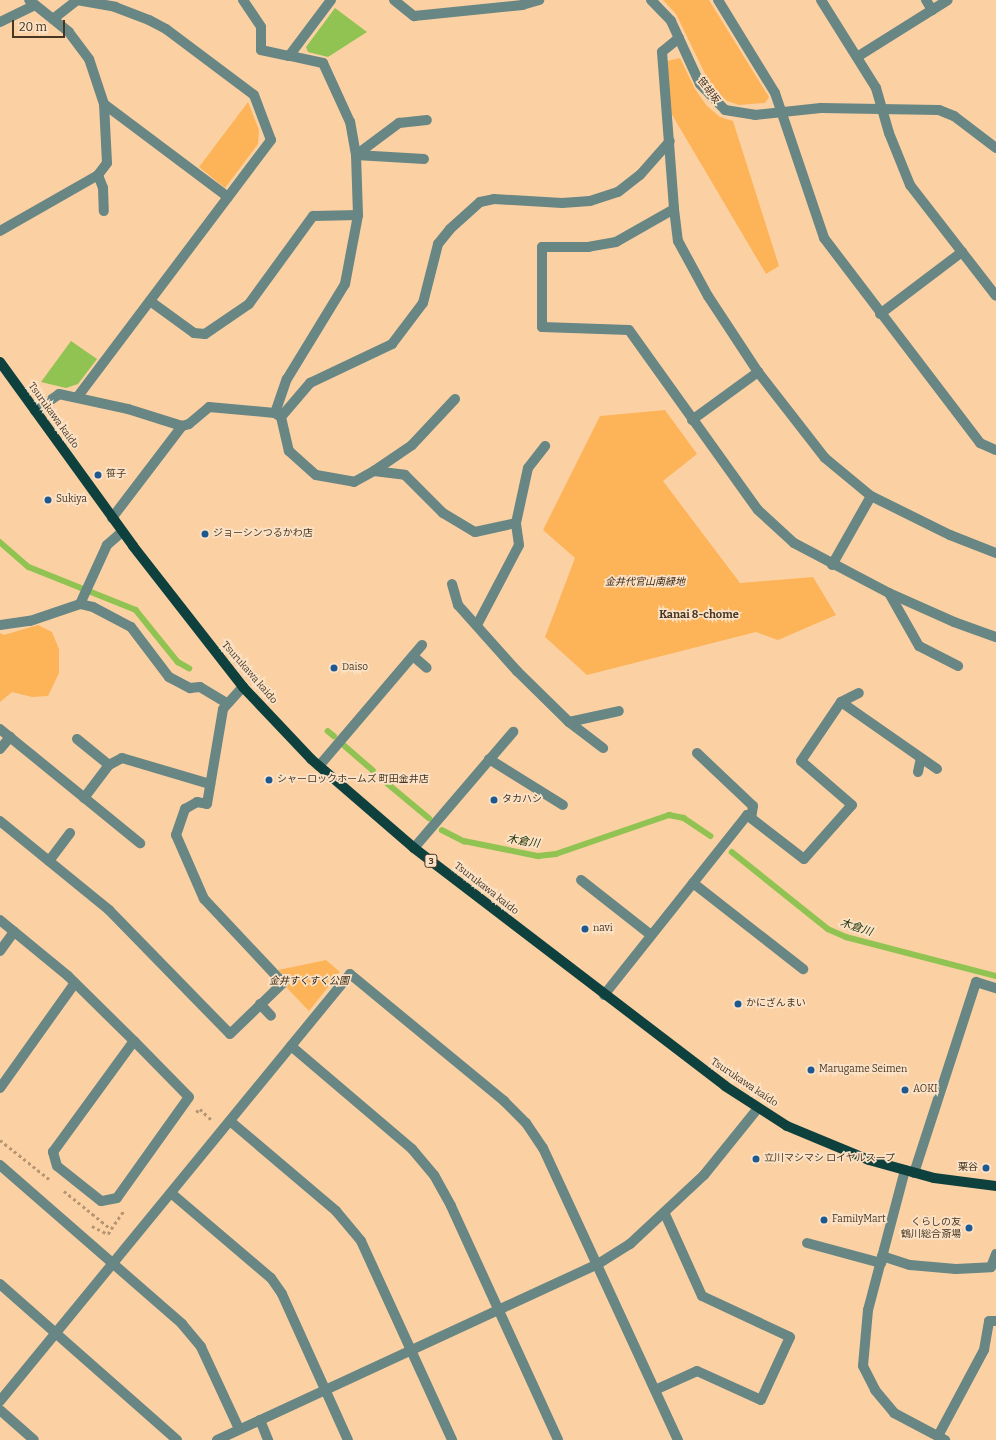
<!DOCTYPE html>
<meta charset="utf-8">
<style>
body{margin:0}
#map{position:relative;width:996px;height:1440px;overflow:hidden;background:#fbd1a3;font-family:Bitter,"Noto Sans JP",serif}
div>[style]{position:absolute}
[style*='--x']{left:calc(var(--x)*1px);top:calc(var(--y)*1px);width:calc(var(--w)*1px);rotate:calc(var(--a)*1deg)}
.green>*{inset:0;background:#fdb459}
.water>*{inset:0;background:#90c351}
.stream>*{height:5.5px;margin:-2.75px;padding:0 2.75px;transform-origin:2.75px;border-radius:2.75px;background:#90c351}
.path>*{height:2.5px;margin-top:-1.25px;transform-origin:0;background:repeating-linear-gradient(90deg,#b59572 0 3px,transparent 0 6px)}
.minor>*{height:10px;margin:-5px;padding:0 5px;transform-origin:5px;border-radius:5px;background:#688684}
.major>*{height:10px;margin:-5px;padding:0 5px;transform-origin:5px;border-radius:5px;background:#0e413e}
.dots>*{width:11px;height:11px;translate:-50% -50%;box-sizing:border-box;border:2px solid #fbe2c6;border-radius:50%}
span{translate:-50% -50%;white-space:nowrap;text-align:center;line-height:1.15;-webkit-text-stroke:3.5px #fbe2c6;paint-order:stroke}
.shield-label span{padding:1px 3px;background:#fbe2c6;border:1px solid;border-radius:3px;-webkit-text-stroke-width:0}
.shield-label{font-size:9px;color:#463623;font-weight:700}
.street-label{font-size:10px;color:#463623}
.poi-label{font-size:10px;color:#463623}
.left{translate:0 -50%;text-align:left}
.right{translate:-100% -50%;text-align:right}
.park-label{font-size:10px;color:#372817;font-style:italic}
.neighbourhood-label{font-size:11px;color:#463623;font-weight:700}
.water-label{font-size:11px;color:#203405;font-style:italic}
.scale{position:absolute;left:12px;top:20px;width:53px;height:18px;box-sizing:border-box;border:2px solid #463623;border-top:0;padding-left:5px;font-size:12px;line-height:14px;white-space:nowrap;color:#463623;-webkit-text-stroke:3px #fbe2c6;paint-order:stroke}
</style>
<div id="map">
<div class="green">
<div style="clip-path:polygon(663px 0,709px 0,769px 97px,765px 103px,739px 105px,727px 101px,710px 84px,676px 14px)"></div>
<div style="clip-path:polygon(680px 58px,695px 89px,707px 106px,720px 117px,733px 121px,779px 266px,766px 274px,671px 113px,667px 61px)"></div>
<div style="clip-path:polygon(248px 102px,259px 130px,258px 144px,225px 188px,199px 167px)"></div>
<div style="clip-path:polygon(665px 410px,697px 454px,663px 481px,740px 583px,813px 577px,836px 615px,778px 640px,756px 632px,587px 675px,545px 637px,575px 558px,543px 530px,600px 416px)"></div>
<div style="clip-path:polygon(38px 625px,52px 632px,59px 649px,59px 673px,48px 696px,32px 697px,12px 692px,0 702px,0 633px,4px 635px)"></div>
<div style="clip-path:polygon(326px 960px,340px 972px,309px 1011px,286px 987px,290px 982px,278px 970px)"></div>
</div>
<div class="water">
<div style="clip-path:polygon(335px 8px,367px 32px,328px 57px,308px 52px,306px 47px)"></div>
<div style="clip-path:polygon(71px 341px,97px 359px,78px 384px,66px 388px,41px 382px)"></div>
</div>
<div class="stream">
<div style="--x:0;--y:542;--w:38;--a:41"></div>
<div style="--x:29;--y:567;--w:115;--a:21.9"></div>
<div style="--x:136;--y:610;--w:67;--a:51.1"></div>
<div style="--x:178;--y:662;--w:13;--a:29"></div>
<div style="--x:328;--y:731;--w:8;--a:40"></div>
<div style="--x:345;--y:746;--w:37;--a:41"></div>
<div style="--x:387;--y:783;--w:55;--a:39.8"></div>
<div style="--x:442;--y:830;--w:25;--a:27"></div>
<div style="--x:464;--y:841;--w:76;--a:11.5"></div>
<div style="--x:538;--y:856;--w:18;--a:-6"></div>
<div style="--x:556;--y:854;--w:120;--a:-19"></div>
<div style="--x:669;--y:815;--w:15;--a:11"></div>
<div style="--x:684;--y:818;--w:32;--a:34"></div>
<div style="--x:732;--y:852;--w:123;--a:38.7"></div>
<div style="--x:828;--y:929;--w:20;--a:24"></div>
<div style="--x:846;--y:937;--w:155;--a:14.6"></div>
</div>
<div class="path">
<div style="--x:196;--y:1112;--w:5;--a:-37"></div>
<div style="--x:200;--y:1109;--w:16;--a:43"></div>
<div style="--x:0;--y:1140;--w:63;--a:38.5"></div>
<div style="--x:64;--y:1191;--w:60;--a:39"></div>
<div style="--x:111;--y:1229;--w:24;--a:-55"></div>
<div style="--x:92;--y:1226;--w:18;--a:27"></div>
<div style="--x:108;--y:1234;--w:6;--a:-59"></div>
</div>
<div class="minor">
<div style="--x:243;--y:0;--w:32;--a:56"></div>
<div style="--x:261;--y:27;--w:23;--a:90"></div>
<div style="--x:261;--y:50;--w:29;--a:12"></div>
<div style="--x:394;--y:0;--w:26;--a:39"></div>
<div style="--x:414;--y:16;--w:109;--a:-5.8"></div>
<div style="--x:522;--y:5;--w:18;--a:-16"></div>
<div style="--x:651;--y:0;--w:29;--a:46"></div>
<div style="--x:671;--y:21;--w:69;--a:65.3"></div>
<div style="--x:700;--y:84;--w:36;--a:46"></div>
<div style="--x:725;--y:110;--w:30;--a:9"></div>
<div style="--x:755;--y:115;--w:66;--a:-6.1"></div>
<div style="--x:821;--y:108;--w:118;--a:1"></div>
<div style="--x:939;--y:110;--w:16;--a:22"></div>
<div style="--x:954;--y:116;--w:53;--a:37.3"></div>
<div style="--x:718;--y:0;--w:109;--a:58.5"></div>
<div style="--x:775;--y:93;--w:153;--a:71.3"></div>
<div style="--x:824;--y:238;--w:258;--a:52.7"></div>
<div style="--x:980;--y:443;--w:17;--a:24"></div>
<div style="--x:821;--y:0;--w:104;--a:58"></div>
<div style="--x:876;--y:88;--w:47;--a:73.9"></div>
<div style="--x:889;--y:133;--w:56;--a:68"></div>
<div style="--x:910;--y:185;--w:140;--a:52.2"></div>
<div style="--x:926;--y:0;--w:12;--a:59"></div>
<div style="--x:53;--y:19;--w:31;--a:-38"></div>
<div style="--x:77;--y:0;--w:39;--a:10"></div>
<div style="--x:115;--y:7;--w:36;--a:21"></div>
<div style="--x:149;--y:20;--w:19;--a:28"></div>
<div style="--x:166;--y:29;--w:110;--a:36.9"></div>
<div style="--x:254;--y:95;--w:48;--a:69.3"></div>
<div style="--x:271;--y:140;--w:322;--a:127"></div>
<div style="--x:0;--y:22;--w:39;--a:-26"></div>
<div style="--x:679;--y:38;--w:22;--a:141"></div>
<div style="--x:662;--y:52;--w:157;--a:85.6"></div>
<div style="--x:674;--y:209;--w:32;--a:83"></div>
<div style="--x:678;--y:241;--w:63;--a:61.4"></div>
<div style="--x:708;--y:296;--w:91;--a:56.7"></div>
<div style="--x:758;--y:372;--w:109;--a:52.1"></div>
<div style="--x:825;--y:458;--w:60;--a:39.6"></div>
<div style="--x:871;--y:496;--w:88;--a:26.3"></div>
<div style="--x:950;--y:535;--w:49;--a:21.4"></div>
<div style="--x:857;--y:57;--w:107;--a:-32.1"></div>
<div style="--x:104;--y:104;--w:155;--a:36.9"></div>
<div style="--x:424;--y:159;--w:68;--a:-176.6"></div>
<div style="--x:356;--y:155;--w:54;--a:-36.7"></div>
<div style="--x:399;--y:123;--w:28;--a:-6"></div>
<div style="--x:98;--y:175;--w:14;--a:69"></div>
<div style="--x:103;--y:188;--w:23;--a:88"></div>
<div style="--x:674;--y:209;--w:67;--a:150.4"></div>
<div style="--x:616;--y:242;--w:27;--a:170"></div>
<div style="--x:589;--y:247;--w:47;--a:180"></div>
<div style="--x:542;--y:247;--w:80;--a:90"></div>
<div style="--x:542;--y:327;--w:87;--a:2"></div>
<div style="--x:629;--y:330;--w:221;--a:54.4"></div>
<div style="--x:758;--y:510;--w:49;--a:42.5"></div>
<div style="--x:794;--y:543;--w:107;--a:27.8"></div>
<div style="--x:889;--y:593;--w:71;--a:24"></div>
<div style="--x:954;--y:622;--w:45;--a:19.7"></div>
<div style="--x:0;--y:231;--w:113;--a:-29.7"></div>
<div style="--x:98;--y:175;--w:15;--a:-53"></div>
<div style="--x:107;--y:163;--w:59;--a:-92.9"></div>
<div style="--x:104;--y:104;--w:47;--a:-108.4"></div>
<div style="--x:89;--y:59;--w:34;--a:-127"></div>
<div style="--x:69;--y:32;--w:51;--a:-141.3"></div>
<div style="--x:150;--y:301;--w:54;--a:36"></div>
<div style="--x:194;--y:333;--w:11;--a:5"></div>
<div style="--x:205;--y:334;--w:53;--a:-34.3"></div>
<div style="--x:249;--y:304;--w:109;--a:-54"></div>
<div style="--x:313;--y:216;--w:45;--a:-1.3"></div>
<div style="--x:880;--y:314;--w:103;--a:-37.1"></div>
<div style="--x:35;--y:411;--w:29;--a:-35"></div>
<div style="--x:59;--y:394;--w:71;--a:12.3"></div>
<div style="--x:128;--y:409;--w:57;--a:17.5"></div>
<div style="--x:182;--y:426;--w:7;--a:-16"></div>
<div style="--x:189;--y:424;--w:26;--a:-40"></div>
<div style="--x:209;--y:407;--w:66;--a:5.2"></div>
<div style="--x:275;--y:413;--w:7;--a:34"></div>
<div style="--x:281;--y:417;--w:35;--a:77"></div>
<div style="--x:289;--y:451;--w:36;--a:42"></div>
<div style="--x:316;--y:475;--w:39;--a:10"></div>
<div style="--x:354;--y:482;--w:23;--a:-29"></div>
<div style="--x:374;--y:471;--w:31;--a:7"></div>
<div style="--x:405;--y:475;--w:54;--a:45"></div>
<div style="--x:443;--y:513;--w:37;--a:31"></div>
<div style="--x:475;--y:532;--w:42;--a:-12.4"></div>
<div style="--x:275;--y:413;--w:36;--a:-71"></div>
<div style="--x:287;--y:379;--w:111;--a:-58.6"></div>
<div style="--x:345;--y:284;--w:70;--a:-79.3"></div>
<div style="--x:358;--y:215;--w:60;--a:-91.9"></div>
<div style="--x:356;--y:155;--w:34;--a:-100"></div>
<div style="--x:350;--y:122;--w:65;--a:-114.6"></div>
<div style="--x:323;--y:63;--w:35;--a:-168"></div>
<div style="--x:289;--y:56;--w:70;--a:-53.1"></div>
<div style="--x:281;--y:417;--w:45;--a:-49.5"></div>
<div style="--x:310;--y:383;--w:91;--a:-25.4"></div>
<div style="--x:392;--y:344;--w:51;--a:-52.9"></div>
<div style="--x:423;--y:303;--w:61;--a:-75.7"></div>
<div style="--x:438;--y:244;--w:19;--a:-51"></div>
<div style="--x:450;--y:229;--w:40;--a:-42"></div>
<div style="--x:480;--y:202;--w:14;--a:-12"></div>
<div style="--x:494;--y:199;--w:68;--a:3.4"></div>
<div style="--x:562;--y:203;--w:28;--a:-4"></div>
<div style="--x:590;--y:201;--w:29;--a:-18"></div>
<div style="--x:618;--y:192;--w:28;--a:-38"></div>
<div style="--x:640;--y:175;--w:45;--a:-48.6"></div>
<div style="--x:692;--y:420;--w:82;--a:-36"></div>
<div style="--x:374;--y:471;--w:46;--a:-34.4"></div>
<div style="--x:412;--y:445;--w:63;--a:-46.9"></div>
<div style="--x:112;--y:518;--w:116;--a:-52.7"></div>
<div style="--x:832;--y:565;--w:79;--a:-60.5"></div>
<div style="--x:452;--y:584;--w:22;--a:74"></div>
<div style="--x:458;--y:605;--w:89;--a:48.2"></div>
<div style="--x:517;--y:671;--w:73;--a:44.4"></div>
<div style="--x:569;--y:722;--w:43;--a:37.4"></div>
<div style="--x:889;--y:593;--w:61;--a:60.5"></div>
<div style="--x:919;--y:646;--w:44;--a:27.1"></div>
<div style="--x:80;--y:604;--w:65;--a:-65.4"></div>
<div style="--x:107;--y:545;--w:20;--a:-41"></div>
<div style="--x:0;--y:625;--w:30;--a:-8"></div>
<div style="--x:30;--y:621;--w:53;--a:-18.8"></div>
<div style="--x:80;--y:604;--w:13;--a:13"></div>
<div style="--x:93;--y:607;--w:43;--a:27.8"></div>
<div style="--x:131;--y:627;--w:63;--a:52.8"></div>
<div style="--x:169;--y:677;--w:24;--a:28"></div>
<div style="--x:190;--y:688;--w:10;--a:-6"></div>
<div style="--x:200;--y:687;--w:31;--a:31"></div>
<div style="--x:477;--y:625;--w:90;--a:-62.3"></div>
<div style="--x:519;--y:545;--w:22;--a:-98"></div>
<div style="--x:516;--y:523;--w:56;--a:-77.7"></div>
<div style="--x:528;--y:468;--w:28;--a:-52"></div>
<div style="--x:413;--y:656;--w:18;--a:41"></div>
<div style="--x:841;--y:702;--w:117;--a:34.9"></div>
<div style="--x:569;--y:722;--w:51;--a:-12.4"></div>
<div style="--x:0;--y:729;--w:181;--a:39.2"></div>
<div style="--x:77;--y:739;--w:41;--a:39.1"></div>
<div style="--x:0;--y:749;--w:16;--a:-50"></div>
<div style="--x:697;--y:753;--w:77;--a:43.4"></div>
<div style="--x:753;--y:806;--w:12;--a:99"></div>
<div style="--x:489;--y:759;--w:87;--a:31.9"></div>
<div style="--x:319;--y:766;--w:159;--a:-49.6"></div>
<div style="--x:918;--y:772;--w:14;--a:-78"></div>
<div style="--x:84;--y:798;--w:41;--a:-52.9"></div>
<div style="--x:109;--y:765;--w:15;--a:-28"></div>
<div style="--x:122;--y:758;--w:92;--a:16.5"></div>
<div style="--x:0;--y:821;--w:141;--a:39.2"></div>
<div style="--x:109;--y:910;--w:173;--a:45.7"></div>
<div style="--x:230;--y:1034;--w:74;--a:-43.9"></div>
<div style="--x:283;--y:983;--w:115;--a:-133.2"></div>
<div style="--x:204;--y:899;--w:70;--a:-113.6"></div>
<div style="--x:176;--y:835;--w:28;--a:-71"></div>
<div style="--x:185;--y:809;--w:14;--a:-30"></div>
<div style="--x:197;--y:802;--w:10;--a:11"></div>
<div style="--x:207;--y:804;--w:96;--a:-80.4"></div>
<div style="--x:223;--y:709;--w:30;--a:-48"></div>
<div style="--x:414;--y:848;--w:153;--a:-49.5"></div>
<div style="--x:49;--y:861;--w:35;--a:-53"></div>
<div style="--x:581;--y:880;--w:89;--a:38.2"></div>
<div style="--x:693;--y:883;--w:140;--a:38"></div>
<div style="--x:0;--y:920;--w:88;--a:39.5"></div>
<div style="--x:68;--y:976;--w:93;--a:44.6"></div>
<div style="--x:134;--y:1041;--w:78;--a:45.5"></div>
<div style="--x:189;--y:1097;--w:124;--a:125.5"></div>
<div style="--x:117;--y:1198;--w:16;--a:169"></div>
<div style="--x:101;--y:1201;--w:56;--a:-141.5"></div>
<div style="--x:57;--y:1166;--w:15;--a:-106"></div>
<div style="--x:53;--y:1152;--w:137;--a:-53.9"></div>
<div style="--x:0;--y:951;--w:24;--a:-54"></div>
<div style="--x:604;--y:995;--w:230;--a:-51.5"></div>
<div style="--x:747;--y:815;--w:72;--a:37.7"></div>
<div style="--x:804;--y:859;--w:72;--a:-48.4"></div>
<div style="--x:852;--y:805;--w:67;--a:-139.2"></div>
<div style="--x:801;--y:761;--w:71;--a:-55.9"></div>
<div style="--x:841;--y:702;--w:20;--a:-27"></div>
<div style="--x:260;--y:1004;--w:16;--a:47"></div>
<div style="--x:291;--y:1046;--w:159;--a:40.4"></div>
<div style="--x:412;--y:1149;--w:34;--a:50"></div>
<div style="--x:434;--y:1175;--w:35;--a:61"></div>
<div style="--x:451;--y:1206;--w:257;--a:65.4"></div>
<div style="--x:0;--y:1088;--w:129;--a:-54.5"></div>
<div style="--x:230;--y:1121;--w:139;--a:40.3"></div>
<div style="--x:336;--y:1211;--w:39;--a:50"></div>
<div style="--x:361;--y:1241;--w:219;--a:65.4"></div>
<div style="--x:0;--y:1165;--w:242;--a:41.1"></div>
<div style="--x:182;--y:1324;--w:30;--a:50"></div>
<div style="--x:201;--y:1347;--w:90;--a:65.1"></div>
<div style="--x:905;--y:1170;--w:145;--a:104.8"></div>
<div style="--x:868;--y:1310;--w:56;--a:95.1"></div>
<div style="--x:863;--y:1366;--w:27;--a:63"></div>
<div style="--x:875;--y:1390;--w:30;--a:50"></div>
<div style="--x:894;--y:1413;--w:58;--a:27.9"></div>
<div style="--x:914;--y:1173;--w:201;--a:-72"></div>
<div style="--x:976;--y:982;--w:21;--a:17"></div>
<div style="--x:171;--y:1193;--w:131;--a:40.4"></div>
<div style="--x:271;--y:1278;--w:19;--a:55"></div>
<div style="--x:282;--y:1294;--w:160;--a:65.7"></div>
<div style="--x:807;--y:1243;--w:77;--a:15.1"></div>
<div style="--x:882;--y:1256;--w:29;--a:18"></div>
<div style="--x:910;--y:1265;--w:46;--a:5"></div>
<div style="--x:956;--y:1269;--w:35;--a:-3"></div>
<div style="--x:991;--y:1267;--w:14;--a:-69"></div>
<div style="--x:0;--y:1284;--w:236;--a:41.4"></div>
<div style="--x:655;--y:1390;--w:46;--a:-24.3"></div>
<div style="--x:697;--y:1371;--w:70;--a:24.4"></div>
<div style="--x:761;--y:1400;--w:69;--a:-65.3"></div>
<div style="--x:790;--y:1337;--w:97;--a:-155"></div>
<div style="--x:702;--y:1296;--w:90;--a:-114.3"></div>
<div style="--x:0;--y:1401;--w:552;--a:-50.66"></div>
<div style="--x:350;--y:974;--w:200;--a:39.5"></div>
<div style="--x:504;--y:1101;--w:31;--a:45"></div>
<div style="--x:526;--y:1123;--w:30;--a:56"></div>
<div style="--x:543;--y:1148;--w:322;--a:65.2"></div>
<div style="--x:0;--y:1410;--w:45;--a:41.4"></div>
<div style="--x:260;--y:1420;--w:22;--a:68"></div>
<div style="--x:938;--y:1436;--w:98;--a:-61.9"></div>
<div style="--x:984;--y:1350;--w:29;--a:-80"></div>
<div style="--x:989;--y:1321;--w:7;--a:0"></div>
<div style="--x:217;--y:1440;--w:420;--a:-24.8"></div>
<div style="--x:598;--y:1264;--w:38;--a:-32"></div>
<div style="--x:630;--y:1244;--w:101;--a:-43"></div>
<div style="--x:704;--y:1175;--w:86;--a:-51.1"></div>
</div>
<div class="major">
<div style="--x:0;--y:362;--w:227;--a:54.1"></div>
<div style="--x:133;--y:546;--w:179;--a:52"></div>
<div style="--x:243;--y:687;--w:99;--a:46.6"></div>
<div style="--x:311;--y:759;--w:136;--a:40.8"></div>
<div style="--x:414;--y:848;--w:392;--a:37.4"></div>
<div style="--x:725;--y:1086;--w:74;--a:32.8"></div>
<div style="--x:787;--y:1126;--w:89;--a:22.5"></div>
<div style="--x:869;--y:1160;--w:67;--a:15.5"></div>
<div style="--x:934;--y:1178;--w:63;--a:7.4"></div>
</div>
<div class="dots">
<div style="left:98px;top:475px;background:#1d5990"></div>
<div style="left:48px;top:500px;background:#1d5990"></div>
<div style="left:205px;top:534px;background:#1d5990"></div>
<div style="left:334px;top:668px;background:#1d5990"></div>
<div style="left:269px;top:780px;background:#1d5990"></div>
<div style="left:494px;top:800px;background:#1d5990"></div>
<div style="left:585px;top:929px;background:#1d5990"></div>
<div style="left:738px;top:1004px;background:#1d5990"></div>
<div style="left:811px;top:1070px;background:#1d5990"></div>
<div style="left:905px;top:1090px;background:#1d5990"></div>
<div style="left:756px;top:1159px;background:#1d5990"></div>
<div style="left:986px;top:1168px;background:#1d5990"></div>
<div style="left:824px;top:1220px;background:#1d5990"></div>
<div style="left:969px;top:1228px;background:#1d5990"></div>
</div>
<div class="shield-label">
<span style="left:431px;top:861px">3</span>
</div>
<div class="street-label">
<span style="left:708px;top:91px;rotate:53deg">笹胡坂</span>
<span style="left:53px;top:416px;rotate:54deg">Tsurukawa kaido</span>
<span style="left:249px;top:673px;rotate:49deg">Tsurukawa kaido</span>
<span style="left:486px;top:889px;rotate:38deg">Tsurukawa kaido</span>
<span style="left:744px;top:1083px;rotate:34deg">Tsurukawa kaido</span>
</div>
<div class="poi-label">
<span class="left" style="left:106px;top:475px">笹子</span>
<span class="left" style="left:56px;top:500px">Sukiya</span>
<span class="left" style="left:213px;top:534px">ジョーシンつるかわ店</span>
<span class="left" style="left:342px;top:668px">Daiso</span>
<span class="left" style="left:277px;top:780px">シャーロックホームズ 町田金井店</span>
<span class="left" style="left:502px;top:800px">タカハシ</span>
<span class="left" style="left:593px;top:929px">navi</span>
<span class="left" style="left:746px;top:1004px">かにざんまい</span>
<span class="left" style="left:819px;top:1070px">Marugame Seimen</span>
<span class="left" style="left:913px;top:1090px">AOKI</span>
<span class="left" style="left:764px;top:1159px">立川マシマシ ロイヤルスープ</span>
<span class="right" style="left:978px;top:1168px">栗谷</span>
<span class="left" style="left:832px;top:1220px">FamilyMart</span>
<span class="right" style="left:961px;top:1228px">くらしの友<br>鶴川総合斎場</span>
</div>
<div class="park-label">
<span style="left:645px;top:583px">金井代官山南緑地</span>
<span style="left:309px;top:982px">金井すくすく公園</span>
</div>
<div class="neighbourhood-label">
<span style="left:699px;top:615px">Kanai 8-chome</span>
</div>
<div class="water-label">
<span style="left:523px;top:842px;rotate:9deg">木倉川</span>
<span style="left:856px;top:928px;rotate:18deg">木倉川</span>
</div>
<div class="scale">20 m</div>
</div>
